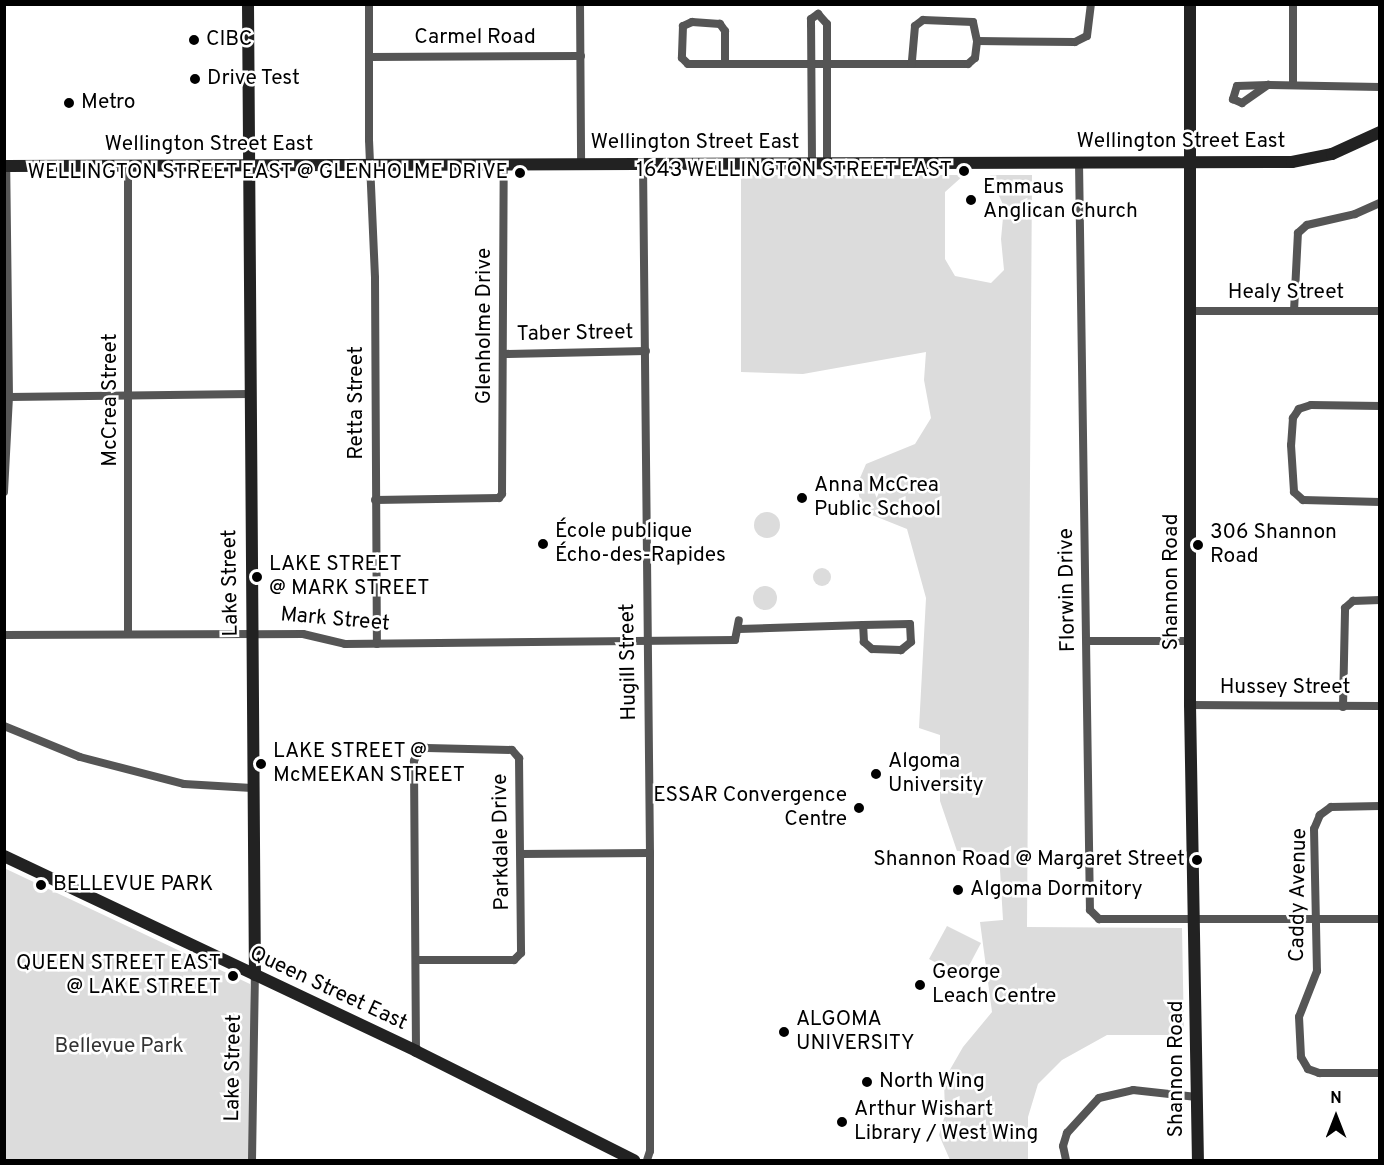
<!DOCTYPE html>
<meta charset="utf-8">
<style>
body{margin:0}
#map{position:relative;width:1384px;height:1165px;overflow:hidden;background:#fff;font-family:Overpass,sans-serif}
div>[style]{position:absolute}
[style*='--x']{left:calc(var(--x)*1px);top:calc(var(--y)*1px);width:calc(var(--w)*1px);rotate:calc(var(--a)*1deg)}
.green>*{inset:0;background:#dcdcdc}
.round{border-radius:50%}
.street>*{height:8px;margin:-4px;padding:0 4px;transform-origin:4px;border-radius:4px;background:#555}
.secondary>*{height:12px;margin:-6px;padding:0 6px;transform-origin:6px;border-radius:6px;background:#222}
.dots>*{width:16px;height:16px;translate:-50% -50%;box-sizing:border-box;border:3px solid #fff;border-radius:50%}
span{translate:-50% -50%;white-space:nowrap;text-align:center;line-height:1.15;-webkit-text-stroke:5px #fff;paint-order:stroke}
.street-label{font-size:21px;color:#000}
.poi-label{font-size:21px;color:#000}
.left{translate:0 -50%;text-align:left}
.right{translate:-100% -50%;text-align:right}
.park-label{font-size:21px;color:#333}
.frame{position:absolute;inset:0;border:6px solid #000;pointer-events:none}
.north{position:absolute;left:1306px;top:1087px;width:60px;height:60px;-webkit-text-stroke:4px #fff;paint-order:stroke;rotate:0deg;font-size:16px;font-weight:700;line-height:24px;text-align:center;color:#000}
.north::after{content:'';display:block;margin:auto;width:21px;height:27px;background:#000;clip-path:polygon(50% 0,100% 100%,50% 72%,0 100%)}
</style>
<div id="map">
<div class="green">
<div style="clip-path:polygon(741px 175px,964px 175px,945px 192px,945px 259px,955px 276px,991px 283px,1004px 270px,1001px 239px,1004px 207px,990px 175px,1032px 175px,1027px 927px,1182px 928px,1184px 1035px,1107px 1035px,1062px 1060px,1038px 1084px,1028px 1117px,1028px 1160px,950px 1160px,939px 1135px,945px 1115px,944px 1080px,963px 1047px,992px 1012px,980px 922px,1003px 920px,999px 853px,957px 851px,940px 801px,940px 735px,919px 728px,926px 598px,907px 529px,862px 511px,857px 485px,866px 464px,915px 444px,931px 418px,924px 380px,926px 352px,803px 374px,741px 372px)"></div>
<div class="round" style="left:754px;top:512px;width:26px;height:26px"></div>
<div class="round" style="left:813px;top:568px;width:18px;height:18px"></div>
<div class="round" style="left:753px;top:586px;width:24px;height:24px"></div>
<div style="clip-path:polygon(4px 868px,250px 984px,254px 1160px,5px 1160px)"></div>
<div style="clip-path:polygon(947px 926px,981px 943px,963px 977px,929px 959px)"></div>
</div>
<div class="street">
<div style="--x:369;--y:4;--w:136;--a:90"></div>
<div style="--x:369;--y:140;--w:138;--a:87.5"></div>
<div style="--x:375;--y:278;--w:366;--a:89.7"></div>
<div style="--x:580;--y:4;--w:159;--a:89.6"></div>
<div style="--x:1293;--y:4;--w:81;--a:90"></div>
<div style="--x:977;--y:41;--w:98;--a:0.6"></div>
<div style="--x:1075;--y:42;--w:13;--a:-27"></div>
<div style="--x:1087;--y:36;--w:32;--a:-83"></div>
<div style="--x:369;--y:57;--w:212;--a:-0.3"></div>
<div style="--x:725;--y:64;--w:33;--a:-90"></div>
<div style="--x:725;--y:31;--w:9;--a:-126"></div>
<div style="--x:720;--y:24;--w:28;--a:-176"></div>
<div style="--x:692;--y:22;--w:10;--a:156"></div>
<div style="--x:683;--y:26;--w:32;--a:92"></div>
<div style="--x:682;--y:58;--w:8;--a:45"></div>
<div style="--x:688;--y:64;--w:280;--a:0"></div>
<div style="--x:968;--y:64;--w:9;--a:-41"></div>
<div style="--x:975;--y:58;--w:17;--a:-83"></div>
<div style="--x:977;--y:41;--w:19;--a:-102"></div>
<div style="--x:973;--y:22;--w:50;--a:-177.7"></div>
<div style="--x:923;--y:20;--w:10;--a:143"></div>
<div style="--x:915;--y:26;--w:38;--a:95"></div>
<div style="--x:1268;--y:85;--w:31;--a:178"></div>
<div style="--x:1237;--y:86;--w:14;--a:107"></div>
<div style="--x:1233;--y:99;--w:10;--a:24"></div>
<div style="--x:1242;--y:103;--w:32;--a:-35"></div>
<div style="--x:1268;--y:85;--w:112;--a:1"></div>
<div style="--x:812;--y:162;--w:137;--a:-90.4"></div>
<div style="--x:811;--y:25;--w:6;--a:-90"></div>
<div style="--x:811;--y:19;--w:9;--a:-36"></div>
<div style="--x:818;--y:14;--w:13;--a:48"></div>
<div style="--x:827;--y:24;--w:138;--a:90"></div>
<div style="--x:1079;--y:162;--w:748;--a:89.16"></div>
<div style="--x:1090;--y:910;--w:13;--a:45"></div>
<div style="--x:1099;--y:919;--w:281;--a:0"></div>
<div style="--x:643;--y:163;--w:690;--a:89.42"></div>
<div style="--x:650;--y:853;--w:298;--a:90"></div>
<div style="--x:650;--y:1151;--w:9;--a:108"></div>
<div style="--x:128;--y:165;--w:469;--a:90"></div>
<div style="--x:1193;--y:311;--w:187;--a:0"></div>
<div style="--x:1294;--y:311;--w:78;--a:-87.1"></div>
<div style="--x:1298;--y:233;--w:12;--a:-42"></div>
<div style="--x:1307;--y:225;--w:49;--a:-12.9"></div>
<div style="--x:1355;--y:214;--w:27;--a:-24"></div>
<div style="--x:504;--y:354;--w:142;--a:-1.2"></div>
<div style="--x:9;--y:397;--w:240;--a:-0.7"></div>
<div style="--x:1380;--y:406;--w:69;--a:-179.2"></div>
<div style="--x:1311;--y:405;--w:13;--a:162"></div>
<div style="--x:1299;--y:409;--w:11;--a:124"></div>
<div style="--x:1293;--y:418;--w:27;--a:94"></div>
<div style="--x:1291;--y:445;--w:47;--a:86.3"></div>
<div style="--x:1294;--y:492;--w:12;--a:42"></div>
<div style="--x:1303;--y:500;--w:77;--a:1.5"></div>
<div style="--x:4;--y:492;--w:95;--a:-87"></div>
<div style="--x:9;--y:397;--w:231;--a:-90.7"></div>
<div style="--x:375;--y:500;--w:124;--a:-0.9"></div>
<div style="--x:499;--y:498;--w:5;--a:-53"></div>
<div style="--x:502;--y:494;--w:331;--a:-89.7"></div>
<div style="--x:739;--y:629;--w:124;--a:-1.8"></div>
<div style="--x:863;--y:625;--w:47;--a:-1.2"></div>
<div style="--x:910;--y:624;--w:18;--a:87"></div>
<div style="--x:911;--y:642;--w:13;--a:141"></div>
<div style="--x:901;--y:650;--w:29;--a:-178"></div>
<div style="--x:872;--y:649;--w:11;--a:-139"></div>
<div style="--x:864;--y:642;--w:17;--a:-93"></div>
<div style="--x:4;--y:635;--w:299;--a:-0.2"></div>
<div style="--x:303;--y:634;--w:43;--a:13.4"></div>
<div style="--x:345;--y:644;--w:390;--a:-0.6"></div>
<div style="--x:735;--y:640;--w:20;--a:-79"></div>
<div style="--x:1087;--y:641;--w:105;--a:0"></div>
<div style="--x:1190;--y:705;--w:190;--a:0.3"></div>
<div style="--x:1343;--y:707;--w:99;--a:-88.8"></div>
<div style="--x:1345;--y:608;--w:11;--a:-41"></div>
<div style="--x:1353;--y:601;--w:27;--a:-2"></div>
<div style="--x:4;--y:726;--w:82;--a:22.2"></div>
<div style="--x:80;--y:757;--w:107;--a:14.6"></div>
<div style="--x:184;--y:784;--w:68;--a:3.4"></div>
<div style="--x:1380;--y:806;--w:49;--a:178.8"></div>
<div style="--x:1331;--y:807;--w:14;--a:144"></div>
<div style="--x:1320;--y:815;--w:15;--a:113"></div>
<div style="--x:1314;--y:829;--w:142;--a:88.8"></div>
<div style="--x:1317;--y:971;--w:49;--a:111.4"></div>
<div style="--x:1299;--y:1017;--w:40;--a:87.1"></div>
<div style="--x:1301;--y:1057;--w:14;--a:60"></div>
<div style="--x:1308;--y:1069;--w:12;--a:20"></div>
<div style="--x:1319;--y:1073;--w:61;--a:0"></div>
<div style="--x:521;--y:854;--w:129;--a:-0.4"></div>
<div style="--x:416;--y:1051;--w:290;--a:-90.4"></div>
<div style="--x:414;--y:761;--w:10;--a:-66"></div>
<div style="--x:418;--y:752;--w:10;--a:-24"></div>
<div style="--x:427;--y:748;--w:85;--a:1.3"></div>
<div style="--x:512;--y:750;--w:11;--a:49"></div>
<div style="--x:519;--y:758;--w:195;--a:89.4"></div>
<div style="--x:521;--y:953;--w:10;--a:135"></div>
<div style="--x:514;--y:960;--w:97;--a:180"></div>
<div style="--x:252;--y:1160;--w:185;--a:-89.1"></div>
<div style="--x:1066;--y:1160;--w:14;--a:-102"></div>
<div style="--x:1063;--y:1146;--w:14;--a:-73"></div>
<div style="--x:1067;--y:1133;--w:47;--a:-47.6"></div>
<div style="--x:1099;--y:1098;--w:35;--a:-13"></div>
<div style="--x:1133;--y:1090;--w:64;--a:6.2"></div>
</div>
<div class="secondary">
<div style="--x:248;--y:4;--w:971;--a:89.59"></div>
<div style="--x:1190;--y:4;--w:701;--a:90"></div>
<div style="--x:1190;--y:705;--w:455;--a:89"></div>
<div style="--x:4;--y:166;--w:1288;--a:-0.18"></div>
<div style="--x:1292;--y:162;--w:41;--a:-11.3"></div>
<div style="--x:1332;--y:154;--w:53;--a:-24.6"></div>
<div style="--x:4;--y:856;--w:456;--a:25.3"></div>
<div style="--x:416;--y:1051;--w:244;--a:26.6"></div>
</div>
<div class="dots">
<div style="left:194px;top:40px;background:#000"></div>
<div style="left:195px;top:79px;background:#000"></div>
<div style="left:69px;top:103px;background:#000"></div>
<div style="left:964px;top:171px;background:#000"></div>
<div style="left:520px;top:173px;background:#000"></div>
<div style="left:971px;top:200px;background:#000"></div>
<div style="left:802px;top:498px;background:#000"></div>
<div style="left:543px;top:544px;background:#000"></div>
<div style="left:1198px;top:545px;background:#000"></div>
<div style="left:257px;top:577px;background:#000"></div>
<div style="left:261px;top:764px;background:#000"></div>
<div style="left:876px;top:774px;background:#000"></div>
<div style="left:859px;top:808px;background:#000"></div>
<div style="left:1197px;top:860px;background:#000"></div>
<div style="left:41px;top:885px;background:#000"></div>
<div style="left:958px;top:890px;background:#000"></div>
<div style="left:233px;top:976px;background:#000"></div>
<div style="left:920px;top:985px;background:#000"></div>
<div style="left:784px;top:1032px;background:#000"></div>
<div style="left:867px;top:1082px;background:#000"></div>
<div style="left:842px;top:1122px;background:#000"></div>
</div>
<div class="street-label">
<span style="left:475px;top:38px">Carmel Road</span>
<span style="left:1181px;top:142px">Wellington Street East</span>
<span style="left:695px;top:143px">Wellington Street East</span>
<span style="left:209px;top:145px">Wellington Street East</span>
<span style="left:1286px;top:293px">Healy Street</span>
<span style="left:485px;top:326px;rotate:-90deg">Glenholme Drive</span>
<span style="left:575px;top:334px;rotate:-1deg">Taber Street</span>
<span style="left:111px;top:400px;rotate:-90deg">McCrea Street</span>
<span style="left:357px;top:403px;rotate:-90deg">Retta Street</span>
<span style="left:1172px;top:582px;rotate:-90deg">Shannon Road</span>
<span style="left:231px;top:583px;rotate:-91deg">Lake Street</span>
<span style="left:1068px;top:590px;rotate:-91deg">Florwin Drive</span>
<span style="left:335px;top:620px;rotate:5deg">Mark Street</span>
<span style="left:629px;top:662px;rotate:-91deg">Hugill Street</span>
<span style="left:1285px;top:688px">Hussey Street</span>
<span style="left:502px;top:842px;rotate:-91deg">Parkdale Drive</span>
<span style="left:1299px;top:895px;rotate:-89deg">Caddy Avenue</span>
<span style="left:328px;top:989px;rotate:25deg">Queen Street East</span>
<span style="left:234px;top:1068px;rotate:-89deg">Lake Street</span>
<span style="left:1177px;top:1069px;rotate:-90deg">Shannon Road</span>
</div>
<div class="poi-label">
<span class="left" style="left:206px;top:40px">CIBC</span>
<span class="left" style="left:207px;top:79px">Drive Test</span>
<span class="left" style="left:81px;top:103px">Metro</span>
<span class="right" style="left:952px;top:171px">1643 WELLINGTON STREET EAST</span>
<span class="right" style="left:508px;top:173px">WELLINGTON STREET EAST @ GLENHOLME DRIVE</span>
<span class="left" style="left:983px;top:200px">Emmaus<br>Anglican Church</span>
<span class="left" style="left:814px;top:498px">Anna McCrea<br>Public School</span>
<span class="left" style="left:555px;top:544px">École publique<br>Écho-des-Rapides</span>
<span class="left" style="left:1210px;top:545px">306 Shannon<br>Road</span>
<span class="left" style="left:269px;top:577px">LAKE STREET<br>@ MARK STREET</span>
<span class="left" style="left:273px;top:764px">LAKE STREET @<br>McMEEKAN STREET</span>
<span class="left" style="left:888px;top:774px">Algoma<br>University</span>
<span class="right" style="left:847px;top:808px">ESSAR Convergence<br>Centre</span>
<span class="right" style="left:1185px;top:860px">Shannon Road @ Margaret Street</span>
<span class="left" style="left:53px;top:885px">BELLEVUE PARK</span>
<span class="left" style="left:970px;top:890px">Algoma Dormitory</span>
<span class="right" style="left:221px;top:976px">QUEEN STREET EAST<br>@ LAKE STREET</span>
<span class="left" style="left:932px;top:985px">George<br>Leach Centre</span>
<span class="left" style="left:796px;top:1032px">ALGOMA<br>UNIVERSITY</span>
<span class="left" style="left:879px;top:1082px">North Wing</span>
<span class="left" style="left:854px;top:1122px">Arthur Wishart<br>Library / West Wing</span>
</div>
<div class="park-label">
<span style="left:119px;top:1047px">Bellevue Park</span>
</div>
<div class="frame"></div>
<div class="north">N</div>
</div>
